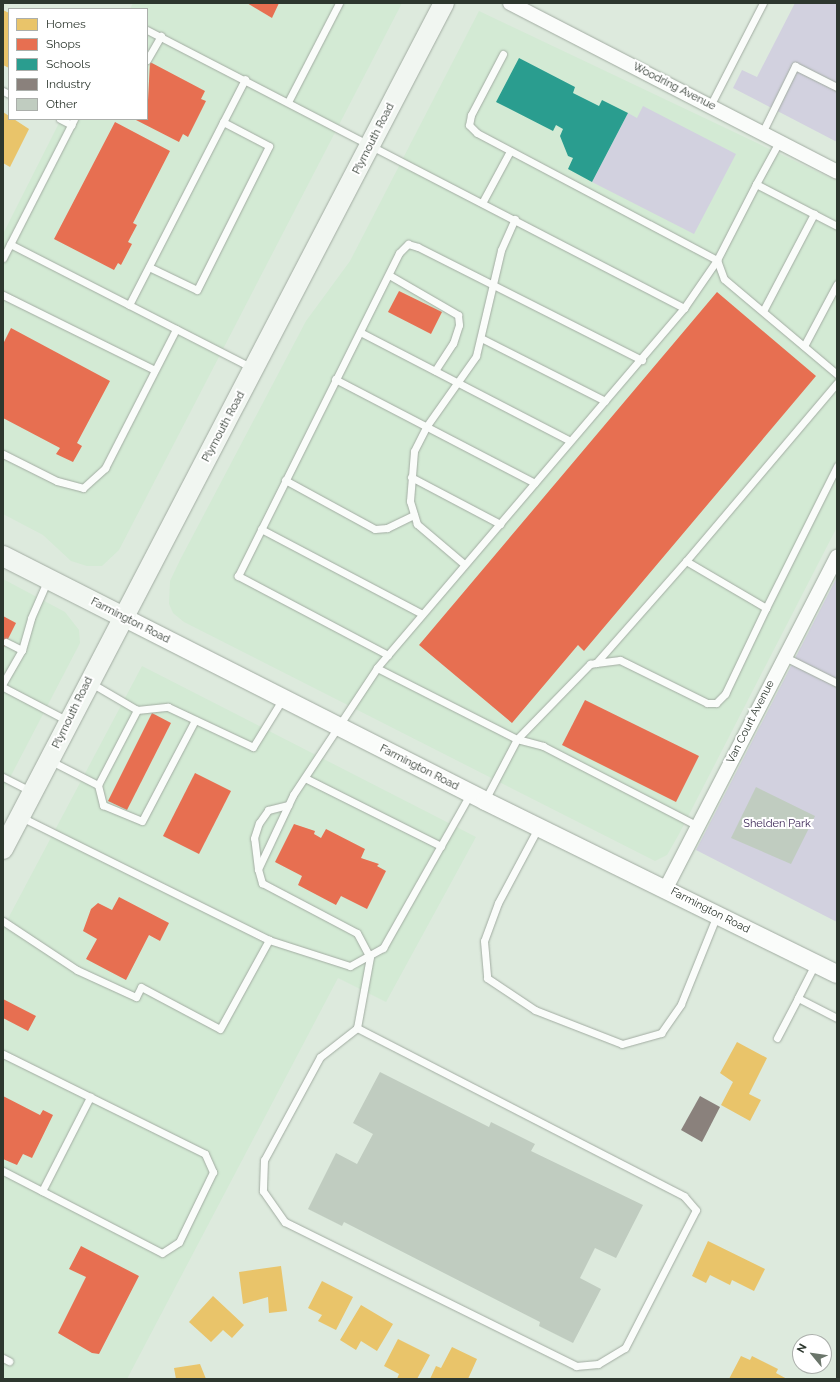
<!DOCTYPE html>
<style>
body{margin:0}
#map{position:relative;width:840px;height:1382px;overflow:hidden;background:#ddeadd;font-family:Raleway,sans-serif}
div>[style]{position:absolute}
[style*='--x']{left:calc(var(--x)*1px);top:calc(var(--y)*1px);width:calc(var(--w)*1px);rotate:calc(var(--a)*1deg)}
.built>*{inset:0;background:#d3ead4}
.green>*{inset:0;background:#d2d1df}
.homes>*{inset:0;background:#e9c46a}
.shops>*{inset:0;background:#e76f51}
.schools>*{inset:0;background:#2a9d8f}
.industry>*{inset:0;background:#8a817c}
.building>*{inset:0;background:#c0ccc0}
.roads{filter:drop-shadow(0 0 1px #a2aca2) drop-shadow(0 0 1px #a2aca2)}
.service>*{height:7px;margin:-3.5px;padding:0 3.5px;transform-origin:3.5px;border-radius:3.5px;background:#fafcfa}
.minor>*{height:14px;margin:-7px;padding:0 7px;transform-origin:7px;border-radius:7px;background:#fafcfa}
.tertiary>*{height:18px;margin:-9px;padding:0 9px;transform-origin:9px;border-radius:9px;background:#fafcfa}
.secondary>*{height:20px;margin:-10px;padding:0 10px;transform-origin:10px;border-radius:10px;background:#f1f6f1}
span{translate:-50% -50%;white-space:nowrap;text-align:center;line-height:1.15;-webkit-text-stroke:4px #fff;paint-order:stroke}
.street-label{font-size:11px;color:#2d372e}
.park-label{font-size:11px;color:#3c2757}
.frame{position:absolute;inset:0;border:4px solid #2d372e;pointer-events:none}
.legend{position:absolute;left:8px;top:8px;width:140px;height:112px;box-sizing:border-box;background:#fff;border:1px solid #abafab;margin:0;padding:5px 7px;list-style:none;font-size:12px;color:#2d372e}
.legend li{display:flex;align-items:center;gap:8px;height:20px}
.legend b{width:20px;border:1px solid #abafab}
.north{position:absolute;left:792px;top:1334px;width:40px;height:40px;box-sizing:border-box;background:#fff;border:1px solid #abafab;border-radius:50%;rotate:299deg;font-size:11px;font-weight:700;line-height:16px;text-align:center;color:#2d372e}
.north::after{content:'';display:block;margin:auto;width:14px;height:18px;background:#6b766b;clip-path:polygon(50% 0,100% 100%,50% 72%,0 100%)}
</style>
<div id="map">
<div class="built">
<div style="clip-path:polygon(133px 3px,402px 3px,119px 550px,102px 566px,87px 566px,71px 561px,43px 535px,3px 514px,3px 234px,61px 119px,147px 119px,147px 9px,130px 9px)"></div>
<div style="clip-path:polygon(479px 11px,837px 181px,837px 527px,679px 834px,667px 855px,655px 861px,184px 622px,173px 613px,169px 604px,170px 581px,180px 560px,306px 321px,350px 261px)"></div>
<div style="clip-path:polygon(3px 579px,65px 612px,79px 630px,80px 643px,3px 791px)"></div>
<div style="clip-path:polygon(142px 666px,476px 837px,386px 1002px,338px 978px,127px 1379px,3px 1379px,3px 928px)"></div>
</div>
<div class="green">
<div style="clip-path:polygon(795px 3px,837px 3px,837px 142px,733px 88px,742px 70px,757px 77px)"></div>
<div style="clip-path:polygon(643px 106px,736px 154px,694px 234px,592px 182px,628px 113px,637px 118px)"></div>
<div style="clip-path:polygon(837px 577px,837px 922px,696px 850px)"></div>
</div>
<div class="homes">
<div style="clip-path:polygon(3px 10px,9px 13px,9px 68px,3px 65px)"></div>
<div style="clip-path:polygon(3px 112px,29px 129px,10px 167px,3px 163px)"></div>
<div style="clip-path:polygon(737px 1042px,767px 1058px,749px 1094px,761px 1100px,750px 1121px,721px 1105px,733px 1082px,720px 1073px)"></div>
<div style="clip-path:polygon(708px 1241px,765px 1269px,754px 1291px,732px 1280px,730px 1285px,710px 1275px,706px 1283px,692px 1276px)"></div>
<div style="clip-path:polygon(281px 1266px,287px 1311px,269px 1313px,268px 1297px,243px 1304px,239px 1272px)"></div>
<div style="clip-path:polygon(322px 1281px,353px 1297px,336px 1330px,318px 1321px,322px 1315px,308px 1308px)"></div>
<div style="clip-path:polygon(213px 1296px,244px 1325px,232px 1338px,223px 1330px,211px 1342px,189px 1322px)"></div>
<div style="clip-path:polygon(361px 1305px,393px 1324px,377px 1351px,361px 1341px,356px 1350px,340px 1340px)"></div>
<div style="clip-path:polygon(398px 1339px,430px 1355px,417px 1379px,397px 1379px,399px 1374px,384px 1366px)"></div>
<div style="clip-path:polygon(452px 1347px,477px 1359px,468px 1379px,430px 1379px,436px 1366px,441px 1368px)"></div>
<div style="clip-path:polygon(741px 1356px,750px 1360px,752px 1356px,778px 1369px,776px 1373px,787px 1379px,729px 1379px)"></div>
<div style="clip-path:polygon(200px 1364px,206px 1379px,176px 1379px,174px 1368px)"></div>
</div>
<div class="shops">
<div style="clip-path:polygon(247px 3px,279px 3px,272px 18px)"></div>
<div style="clip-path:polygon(150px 62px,205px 91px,201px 99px,206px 101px,188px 137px,183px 134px,179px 142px,134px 119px,147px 119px)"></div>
<div style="clip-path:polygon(115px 122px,170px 151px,133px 223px,137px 225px,128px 242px,132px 244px,121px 265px,118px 263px,114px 270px,54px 239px)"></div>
<div style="clip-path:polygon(399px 291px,442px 312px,431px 334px,388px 312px)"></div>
<div style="clip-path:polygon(717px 292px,816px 376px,584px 651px,578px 645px,512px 723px,419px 645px)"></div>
<div style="clip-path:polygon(11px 328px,110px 381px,77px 443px,82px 446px,73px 462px,56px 454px,60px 448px,3px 418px,3px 344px)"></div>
<div style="clip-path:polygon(3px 616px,16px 623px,3px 649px)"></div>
<div style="clip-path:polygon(585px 700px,699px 756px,676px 802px,562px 745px)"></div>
<div style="clip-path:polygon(152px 713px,171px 723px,127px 810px,108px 801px)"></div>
<div style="clip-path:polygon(195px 773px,231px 791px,199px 854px,163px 836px)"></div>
<div style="clip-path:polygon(294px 824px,315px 831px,314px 834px,321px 838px,326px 829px,365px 849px,361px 858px,379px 864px,377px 866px,386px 871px,367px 909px,341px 896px,336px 905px,298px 885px,302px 876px,275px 862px)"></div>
<div style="clip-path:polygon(119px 897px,169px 923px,160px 941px,149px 935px,126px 980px,86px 959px,97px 939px,83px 931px,91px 909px,98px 903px,112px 910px)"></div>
<div style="clip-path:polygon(3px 999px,36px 1016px,28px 1031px,3px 1018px)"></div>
<div style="clip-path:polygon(3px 1096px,40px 1115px,43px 1110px,53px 1115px,32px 1158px,23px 1154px,17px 1165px,3px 1159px)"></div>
<div style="clip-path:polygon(81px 1246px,139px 1276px,99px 1354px,92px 1353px,58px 1333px,86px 1277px,69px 1269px)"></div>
</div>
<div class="schools">
<div style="clip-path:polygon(519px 58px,575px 87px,573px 93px,599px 106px,602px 100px,628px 113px,592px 182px,568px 169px,573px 158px,568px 156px,560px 136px,563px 129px,556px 125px,553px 131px,496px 102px)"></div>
</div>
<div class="industry">
<div style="clip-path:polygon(700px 1096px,720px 1107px,702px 1142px,681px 1130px)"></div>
</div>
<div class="building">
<div style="clip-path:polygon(756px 787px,815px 816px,791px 864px,731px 838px)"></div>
<div style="clip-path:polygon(380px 1072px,489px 1127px,491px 1122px,535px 1144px,531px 1151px,643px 1205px,616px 1258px,595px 1248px,580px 1278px,601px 1289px,573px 1343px,539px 1326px,540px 1322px,344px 1222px,342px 1226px,308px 1209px,336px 1153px,357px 1164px,373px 1134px,353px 1123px)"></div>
</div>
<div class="roads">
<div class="service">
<div style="--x:147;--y:30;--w:605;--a:27.37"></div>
<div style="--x:684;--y:308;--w:473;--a:130.5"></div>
<div style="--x:377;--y:668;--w:152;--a:123.5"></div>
<div style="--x:293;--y:795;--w:82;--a:115.3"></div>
<div style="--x:258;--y:869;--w:15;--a:74"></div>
<div style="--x:262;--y:883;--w:107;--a:27.8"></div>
<div style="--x:357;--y:933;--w:27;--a:62"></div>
<div style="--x:370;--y:957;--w:72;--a:100.4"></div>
<div style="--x:357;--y:1028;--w:47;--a:141.9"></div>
<div style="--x:320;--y:1057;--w:117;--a:118.5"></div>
<div style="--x:264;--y:1160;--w:31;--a:92"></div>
<div style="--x:263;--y:1191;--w:38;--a:55"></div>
<div style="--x:285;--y:1222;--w:325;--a:26.3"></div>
<div style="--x:576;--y:1366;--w:22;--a:-5"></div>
<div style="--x:598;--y:1364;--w:31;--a:-31"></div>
<div style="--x:625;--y:1348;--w:155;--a:-62.8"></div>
<div style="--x:696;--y:1210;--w:18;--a:-131"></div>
<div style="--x:684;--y:1196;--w:368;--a:-152.8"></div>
<div style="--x:503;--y:54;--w:69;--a:117.7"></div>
<div style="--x:471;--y:115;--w:10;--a:101"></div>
<div style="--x:469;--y:125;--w:11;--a:45"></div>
<div style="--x:477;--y:133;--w:272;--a:27.9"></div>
<div style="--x:717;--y:260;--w:85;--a:-62.8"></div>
<div style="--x:756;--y:184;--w:91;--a:27.4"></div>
<div style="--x:147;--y:60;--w:28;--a:-60"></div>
<div style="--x:3;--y:91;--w:7;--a:27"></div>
<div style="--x:289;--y:100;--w:109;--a:-62.7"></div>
<div style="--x:710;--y:106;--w:116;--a:-62.8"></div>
<div style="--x:60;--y:119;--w:13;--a:27"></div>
<div style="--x:762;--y:133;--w:75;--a:-63.8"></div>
<div style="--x:795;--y:66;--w:47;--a:26.6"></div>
<div style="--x:756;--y:184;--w:48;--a:-61.3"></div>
<div style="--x:482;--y:203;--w:59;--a:-61.7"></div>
<div style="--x:10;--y:244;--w:272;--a:27.1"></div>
<div style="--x:3;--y:258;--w:156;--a:-62.9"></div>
<div style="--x:149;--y:267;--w:53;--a:25.6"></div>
<div style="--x:197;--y:290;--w:161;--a:-63.4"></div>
<div style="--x:269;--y:146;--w:52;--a:-152.4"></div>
<div style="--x:389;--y:275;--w:80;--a:30.1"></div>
<div style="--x:458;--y:315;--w:10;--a:84"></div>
<div style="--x:459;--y:325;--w:19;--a:108"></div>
<div style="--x:453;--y:343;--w:33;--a:123"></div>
<div style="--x:3;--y:295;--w:169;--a:26.3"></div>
<div style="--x:129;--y:305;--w:254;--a:-62.8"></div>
<div style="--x:684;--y:308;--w:58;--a:-55.5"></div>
<div style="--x:717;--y:260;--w:20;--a:70"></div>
<div style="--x:724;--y:279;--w:148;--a:40.1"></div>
<div style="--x:763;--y:311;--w:110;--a:-62.3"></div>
<div style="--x:360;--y:332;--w:234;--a:27.4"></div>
<div style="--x:481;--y:338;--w:139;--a:26.9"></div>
<div style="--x:804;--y:346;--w:70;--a:-62"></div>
<div style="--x:335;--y:379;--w:225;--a:27.5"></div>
<div style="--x:3;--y:454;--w:60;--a:26.6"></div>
<div style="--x:57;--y:481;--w:27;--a:15"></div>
<div style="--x:83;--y:488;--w:30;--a:-42"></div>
<div style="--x:105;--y:468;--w:156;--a:-62.9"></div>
<div style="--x:411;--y:477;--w:101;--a:27.8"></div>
<div style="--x:285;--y:480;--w:102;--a:28.6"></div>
<div style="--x:375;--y:529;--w:12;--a:-5"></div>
<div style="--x:387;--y:528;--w:30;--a:-26"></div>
<div style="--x:261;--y:529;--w:182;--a:27.8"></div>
<div style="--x:686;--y:561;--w:233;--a:-49.7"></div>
<div style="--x:464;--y:564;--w:62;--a:-139.6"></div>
<div style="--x:417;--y:524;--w:24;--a:-107"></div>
<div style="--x:410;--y:501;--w:50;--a:-85.4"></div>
<div style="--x:414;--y:451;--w:27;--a:-63"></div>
<div style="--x:426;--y:427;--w:87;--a:-54.8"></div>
<div style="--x:476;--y:356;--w:109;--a:-76.7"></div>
<div style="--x:501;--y:250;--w:34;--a:-66"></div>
<div style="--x:6;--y:642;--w:18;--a:27"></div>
<div style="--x:388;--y:655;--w:170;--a:-152.2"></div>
<div style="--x:238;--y:576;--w:361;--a:-63.5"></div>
<div style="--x:399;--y:253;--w:13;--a:-45"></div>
<div style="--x:408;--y:244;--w:10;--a:17"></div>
<div style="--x:418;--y:247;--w:251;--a:26.8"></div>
<div style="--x:785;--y:657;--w:58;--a:26.6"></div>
<div style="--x:596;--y:663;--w:24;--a:-7"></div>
<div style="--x:620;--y:660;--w:97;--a:26.3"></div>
<div style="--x:707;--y:703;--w:9;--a:0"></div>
<div style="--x:716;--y:703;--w:13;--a:-45"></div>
<div style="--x:725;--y:694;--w:95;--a:-64.5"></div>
<div style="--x:377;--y:668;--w:157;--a:26.9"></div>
<div style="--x:517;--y:739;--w:105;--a:-45.8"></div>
<div style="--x:590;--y:664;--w:6;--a:-9"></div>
<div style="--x:596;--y:663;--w:136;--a:-48.6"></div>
<div style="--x:686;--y:561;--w:93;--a:30.4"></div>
<div style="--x:766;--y:608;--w:159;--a:-63.4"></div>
<div style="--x:3;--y:683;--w:38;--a:-60"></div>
<div style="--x:22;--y:650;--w:33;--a:-74"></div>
<div style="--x:31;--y:618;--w:43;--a:-66.4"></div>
<div style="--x:91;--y:683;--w:53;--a:30.4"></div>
<div style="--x:3;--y:687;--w:73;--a:27.6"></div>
<div style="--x:51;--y:761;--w:53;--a:27.1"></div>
<div style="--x:98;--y:785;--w:85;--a:-62.5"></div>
<div style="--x:137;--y:710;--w:31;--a:-6"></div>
<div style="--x:168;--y:707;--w:94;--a:25.2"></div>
<div style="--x:253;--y:747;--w:55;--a:-58.3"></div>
<div style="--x:3;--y:777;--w:31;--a:27"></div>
<div style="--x:307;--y:779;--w:150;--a:26.6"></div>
<div style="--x:98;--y:785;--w:21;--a:76"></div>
<div style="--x:103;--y:805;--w:42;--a:22.3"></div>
<div style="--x:142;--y:821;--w:114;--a:-62.3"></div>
<div style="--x:485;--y:800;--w:69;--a:-62.3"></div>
<div style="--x:517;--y:739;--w:27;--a:15"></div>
<div style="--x:543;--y:746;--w:174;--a:27.3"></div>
<div style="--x:538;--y:828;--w:85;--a:118.1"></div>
<div style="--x:498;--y:903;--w:40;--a:110.2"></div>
<div style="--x:484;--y:941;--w:37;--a:85"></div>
<div style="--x:487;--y:978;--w:58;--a:33.7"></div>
<div style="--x:535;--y:1010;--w:93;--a:21.3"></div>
<div style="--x:622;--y:1044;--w:41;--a:-15.8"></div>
<div style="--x:661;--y:1033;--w:35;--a:-55"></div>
<div style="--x:681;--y:1004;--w:96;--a:-68"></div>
<div style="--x:258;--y:869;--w:31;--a:-97"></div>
<div style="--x:254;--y:838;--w:16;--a:-72"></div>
<div style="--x:259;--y:823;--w:16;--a:-55"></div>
<div style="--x:268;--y:810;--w:21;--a:-14"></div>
<div style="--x:3;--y:921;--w:89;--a:33.5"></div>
<div style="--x:77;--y:970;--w:65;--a:24.6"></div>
<div style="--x:136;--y:997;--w:11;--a:-63"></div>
<div style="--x:141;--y:987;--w:89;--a:28"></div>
<div style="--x:220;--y:1029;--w:102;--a:-61.2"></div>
<div style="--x:269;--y:940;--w:277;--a:-153.6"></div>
<div style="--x:269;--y:940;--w:85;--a:17.8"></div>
<div style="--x:350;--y:966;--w:38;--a:-29"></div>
<div style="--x:383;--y:948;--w:177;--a:-60.5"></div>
<div style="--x:815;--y:964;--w:38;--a:117"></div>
<div style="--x:798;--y:998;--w:44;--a:27.1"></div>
<div style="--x:777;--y:1038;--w:45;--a:-62.3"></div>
<div style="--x:3;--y:1054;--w:225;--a:26.3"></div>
<div style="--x:205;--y:1154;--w:20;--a:66"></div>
<div style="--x:213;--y:1172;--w:78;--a:115.9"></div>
<div style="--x:179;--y:1242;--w:20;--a:147"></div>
<div style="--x:162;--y:1253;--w:179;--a:-152.7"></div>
<div style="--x:42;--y:1191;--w:106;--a:-62.9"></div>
<div style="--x:3;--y:1358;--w:7;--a:27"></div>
</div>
<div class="minor">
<div style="--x:510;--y:3;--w:368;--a:27.3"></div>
<div style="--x:666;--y:888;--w:373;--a:-62.7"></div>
</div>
<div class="tertiary">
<div style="--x:125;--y:618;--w:404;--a:26.9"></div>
<div style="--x:485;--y:801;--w:392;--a:26.2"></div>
</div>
<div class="secondary">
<div style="--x:3;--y:556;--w:137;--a:26.9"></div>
<div style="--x:3;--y:849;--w:954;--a:-62.47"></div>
</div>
</div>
<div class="street-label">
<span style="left:674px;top:87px;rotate:27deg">Woodring Avenue</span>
<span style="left:374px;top:139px;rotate:-63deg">Plymouth Road</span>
<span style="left:224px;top:427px;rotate:-62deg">Plymouth Road</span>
<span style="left:130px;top:621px;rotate:27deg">Farmington Road</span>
<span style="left:73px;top:713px;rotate:-64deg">Plymouth Road</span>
<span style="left:751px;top:722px;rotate:-63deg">Van Court Avenue</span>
<span style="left:419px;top:768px;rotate:27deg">Farmington Road</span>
<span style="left:710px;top:911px;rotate:27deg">Farmington Road</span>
</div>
<div class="park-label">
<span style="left:777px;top:824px">Shelden Park</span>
</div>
<div class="frame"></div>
<ul class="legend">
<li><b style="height:11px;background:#e9c46a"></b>Homes</li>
<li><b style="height:11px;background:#e76f51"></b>Shops</li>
<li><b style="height:11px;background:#2a9d8f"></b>Schools</li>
<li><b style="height:11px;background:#8a817c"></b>Industry</li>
<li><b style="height:11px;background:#c0ccc0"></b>Other</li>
</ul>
<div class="north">N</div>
</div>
